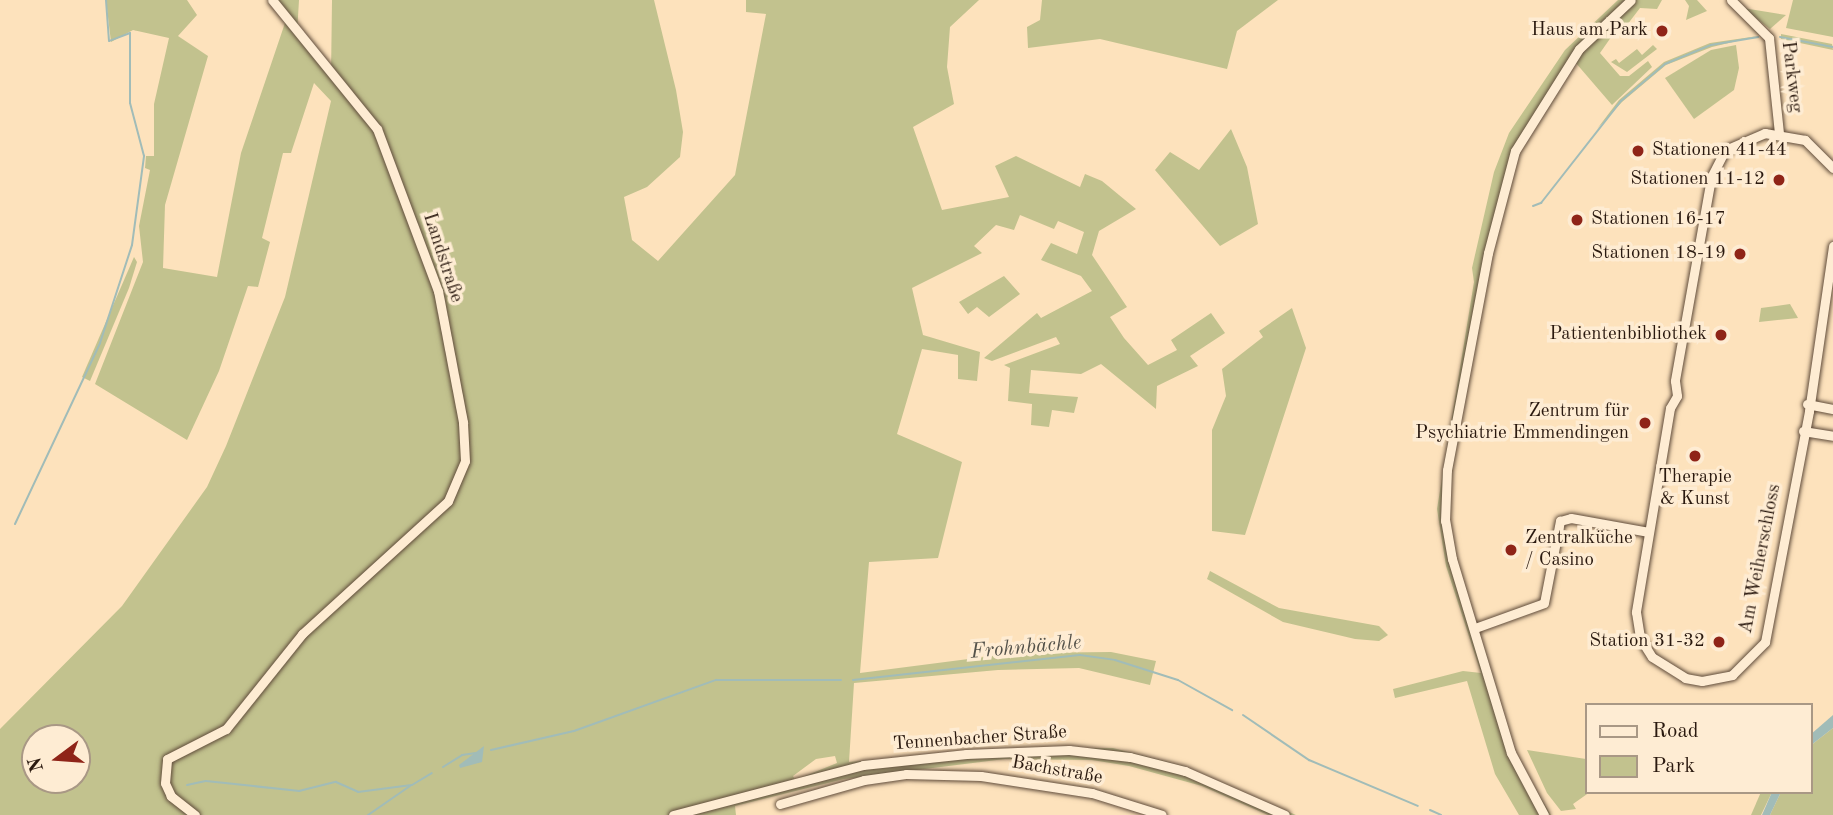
<!DOCTYPE html>
<meta charset="utf-8">
<style>
body{margin:0}
#map{position:relative;width:1833px;height:815px;overflow:hidden;background:#fde2bc;font-family:"Old Standard TT",serif}
div>[style]{position:absolute}
[style*='--x']{left:calc(var(--x)*1px);top:calc(var(--y)*1px);width:calc(var(--w)*1px);rotate:calc(var(--a)*1deg)}
.green>*{inset:0;background:#c2c28e}
.water>*{inset:0;background:#a1bcb8}
.stream>*{height:2px;margin:-1px;padding:0 1px;transform-origin:1px;border-radius:1px;background:#a1bcb8}
.roads{filter:drop-shadow(0 0 2px #5f4b3a) drop-shadow(0 0 2px #5f4b3a)}
.minor>*{height:9px;margin:-4.5px;padding:0 4.5px;transform-origin:4.5px;border-radius:4.5px;background:#feecd3}
.dots>*{width:19px;height:19px;translate:-50% -50%;box-sizing:border-box;border:4px solid #feecd3;border-radius:50%}
span{translate:-50% -50%;white-space:nowrap;text-align:center;line-height:1.15;-webkit-text-stroke:7px #feecd3;paint-order:stroke}
.poi-label{font-size:19px;color:#2a190f}
.right{translate:-100% -50%;text-align:right}
.left{translate:0 -50%;text-align:left}
.street-label{font-size:19px;color:#2a190f}
.water-label{font-size:21px;color:#54524a;font-style:italic}
.legend{position:absolute;left:1585px;top:703px;width:228px;height:91px;box-sizing:border-box;background:#feecd3;border:2px solid #a99885;margin:0;padding:9px 12px;list-style:none;font-size:21px;color:#2a190f}
.legend li{display:flex;align-items:center;gap:14px;height:35px}
.legend b{width:35px;border:2px solid #a99885}
.north{position:absolute;left:21px;top:724px;width:70px;height:70px;box-sizing:border-box;background:#feecd3;border:2px solid #a99885;border-radius:50%;rotate:254deg;font-size:19px;font-weight:700;line-height:28px;text-align:center;color:#2a190f}
.north::after{content:'';display:block;margin:auto;width:24px;height:32px;background:#8f2418;clip-path:polygon(50% 0,100% 100%,50% 72%,0 100%)}
</style>
<div id="map">
<div class="green">
<div style="clip-path:polygon(evenodd,106px 0,187px 0,197px 15px,178px 36px,208px 56px,165px 205px,163px 268px,217px 277px,241px 153px,286px 20px,272px 0,299px 0,297px 34px,331px 76px,332px 0,654px 0,676px 90px,683px 132px,680px 157px,647px 187px,624px 197px,632px 240px,658px 261px,735px 175px,766px 14px,746px 12px,746px 0,979px 0,950px 27px,947px 67px,954px 104px,913px 127px,942px 210px,1009px 197px,995px 166px,1016px 156px,1080px 187px,1085px 174px,1102px 181px,1136px 209px,1099px 231px,1092px 255px,1127px 307px,1110px 317px,1124px 338px,1148px 365px,1177px 350px,1171px 340px,1211px 313px,1225px 333px,1190px 356px,1198px 366px,1157px 386px,1156px 409px,1101px 364px,1081px 374px,1031px 370px,1029px 393px,1078px 397px,1074px 413px,1052px 410px,1049px 427px,1031px 425px,1032px 404px,1008px 401px,1010px 368px,1004px 365px,1060px 344px,1056px 337px,992px 361px,984px 358px,1037px 313px,1041px 318px,1092px 291px,1081px 276px,1041px 260px,1051px 243px,1077px 254px,1084px 232px,1058px 221px,1054px 229px,1020px 215px,1014px 230px,996px 225px,974px 246px,982px 253px,912px 288px,923px 335px,980px 352px,977px 381px,958px 379px,958px 355px,922px 349px,897px 434px,962px 462px,938px 558px,869px 562px,860px 673px,1015px 653px,1111px 652px,1156px 661px,1150px 685px,1079px 668px,998px 670px,854px 683px,849px 762px,997px 749px,1113px 748px,1183px 766px,1296px 815px,1268px 815px,1202px 786px,1129px 766px,1092px 760px,1005px 759px,844px 779px,735px 806px,736px 815px,0 815px,0 729px,122px 606px,207px 487px,226px 446px,285px 297px,331px 101px,314px 83px,291px 153px,283px 153px,262px 238px,270px 242px,258px 287px,248px 286px,219px 371px,187px 440px,95px 384px,143px 262px,139px 226px,150px 170px,145px 168px,146px 156px,154px 156px,154px 104px,169px 38px,133px 30px,111px 42px,106px 0,35px 738px,77px 738px,77px 780px,35px 780px,35px 738px,106px 0,835px 756px,837px 763px,795px 780px,793px 776px,816px 759px,835px 756px)"></div>
<div style="clip-path:polygon(1042px 0,1278px 0,1237px 31px,1227px 69px,1100px 39px,1028px 48px,1027px 27px,1040px 20px)"></div>
<div style="clip-path:polygon(1618px 0,1662px 0,1657px 9px,1640px 8px,1627px 25px,1621px 23px,1600px 53px,1620px 76px,1629px 76px,1648px 61px,1652px 67px,1612px 105px,1575px 62px,1532px 126px,1510px 173px,1490px 252px,1446px 507px,1450px 546px,1517px 759px,1551px 815px,1519px 815px,1495px 774px,1467px 681px,1395px 698px,1393px 689px,1463px 671px,1481px 673px,1446px 566px,1437px 509px,1474px 282px,1472px 268px,1494px 172px,1509px 133px,1565px 50px)"></div>
<div style="clip-path:polygon(1685px 0,1697px 0,1707px 11px,1686px 20px,1689px 6px)"></div>
<div style="clip-path:polygon(1793px 0,1833px 0,1833px 37px,1786px 28px)"></div>
<div style="clip-path:polygon(1743px 8px,1786px 15px,1770px 29px)"></div>
<div style="clip-path:polygon(1781px 34px,1832px 44px,1833px 50px,1781px 39px)"></div>
<div style="clip-path:polygon(1758px 36px,1712px 47px,1666px 65px,1622px 102px,1597px 129px,1619px 100px,1664px 62px,1710px 43px)"></div>
<div style="clip-path:polygon(1653px 45px,1657px 49px,1627px 72px,1611px 62px,1616px 59px,1619px 63px,1637px 49px,1642px 55px)"></div>
<div style="clip-path:polygon(1736px 45px,1739px 68px,1734px 90px,1694px 119px,1665px 78px,1711px 50px)"></div>
<div style="clip-path:polygon(1231px 129px,1247px 167px,1258px 224px,1220px 246px,1155px 170px,1170px 152px,1199px 170px)"></div>
<div style="clip-path:polygon(134px 257px,137px 262px,129px 288px,90px 381px,82px 377px)"></div>
<div style="clip-path:polygon(1004px 276px,1020px 294px,989px 317px,977px 307px,968px 314px,959px 302px)"></div>
<div style="clip-path:polygon(1790px 304px,1798px 318px,1759px 322px,1761px 308px)"></div>
<div style="clip-path:polygon(1292px 308px,1306px 348px,1245px 535px,1212px 531px,1212px 430px,1226px 396px,1222px 369px,1263px 337px,1259px 331px)"></div>
<div style="clip-path:polygon(1210px 571px,1279px 608px,1379px 626px,1388px 635px,1379px 641px,1355px 639px,1283px 622px,1207px 579px)"></div>
<div style="clip-path:polygon(1833px 728px,1833px 815px,1770px 815px,1781px 792px,1810px 792px,1810px 746px)"></div>
<div style="clip-path:polygon(1527px 750px,1586px 759px,1586px 792px,1590px 792px,1573px 804px,1576px 809px,1561px 811px,1547px 793px)"></div>
<div style="clip-path:polygon(1761px 792px,1772px 792px,1761px 815px,1751px 815px)"></div>
</div>
<div class="water">
<div style="clip-path:polygon(1833px 715px,1833px 728px,1810px 746px,1810px 735px)"></div>
<div style="clip-path:polygon(484px 746px,482px 762px,460px 768px,459px 765px)"></div>
<div style="clip-path:polygon(1772px 792px,1781px 792px,1770px 815px,1762px 815px)"></div>
</div>
<div class="stream">
<div style="--x:1780;--y:37;--w:54;--a:10.7"></div>
<div style="--x:1533;--y:206;--w:9;--a:-21"></div>
<div style="--x:1541;--y:203;--w:130;--a:-51.9"></div>
<div style="--x:1621;--y:101;--w:57;--a:-40.1"></div>
<div style="--x:1665;--y:64;--w:50;--a:-22.4"></div>
<div style="--x:1711;--y:45;--w:48;--a:-9.7"></div>
<div style="--x:15;--y:524;--w:200;--a:-64.8"></div>
<div style="--x:100;--y:343;--w:103;--a:-71.9"></div>
<div style="--x:132;--y:245;--w:90;--a:-82.3"></div>
<div style="--x:144;--y:156;--w:55;--a:-104.8"></div>
<div style="--x:130;--y:103;--w:70;--a:-90"></div>
<div style="--x:130;--y:33;--w:22;--a:159"></div>
<div style="--x:109;--y:41;--w:41;--a:-94.2"></div>
<div style="--x:853;--y:680;--w:228;--a:-6.3"></div>
<div style="--x:1080;--y:655;--w:35;--a:8"></div>
<div style="--x:1115;--y:660;--w:66;--a:17.6"></div>
<div style="--x:1178;--y:680;--w:62;--a:29.1"></div>
<div style="--x:1243;--y:715;--w:80;--a:34.3"></div>
<div style="--x:1309;--y:760;--w:118;--a:22.9"></div>
<div style="--x:491;--y:750;--w:85;--a:-12.9"></div>
<div style="--x:574;--y:731;--w:151;--a:-19.8"></div>
<div style="--x:716;--y:680;--w:125;--a:0"></div>
<div style="--x:443;--y:767;--w:22;--a:-32"></div>
<div style="--x:462;--y:755;--w:14;--a:-8"></div>
<div style="--x:187;--y:785;--w:19;--a:-12"></div>
<div style="--x:206;--y:781;--w:94;--a:6.1"></div>
<div style="--x:299;--y:791;--w:38;--a:-14"></div>
<div style="--x:336;--y:782;--w:24;--a:24"></div>
<div style="--x:358;--y:792;--w:54;--a:-7.4"></div>
<div style="--x:412;--y:785;--w:23;--a:-31"></div>
<div style="--x:1430;--y:810;--w:12;--a:24"></div>
<div style="--x:368;--y:815;--w:51;--a:-34.6"></div>
</div>
<div class="roads">
<div class="minor">
<div style="--x:1731;--y:0;--w:54;--a:45"></div>
<div style="--x:1769;--y:38;--w:96;--a:84"></div>
<div style="--x:1833;--y:168;--w:40;--a:-135"></div>
<div style="--x:1805;--y:140;--w:41;--a:-170.1"></div>
<div style="--x:1765;--y:133;--w:43;--a:157"></div>
<div style="--x:1725;--y:150;--w:31;--a:117"></div>
<div style="--x:1711;--y:178;--w:206;--a:100.1"></div>
<div style="--x:1675;--y:381;--w:15;--a:82"></div>
<div style="--x:1677;--y:396;--w:14;--a:120"></div>
<div style="--x:1670;--y:408;--w:207;--a:99.5"></div>
<div style="--x:1636;--y:612;--w:26;--a:81"></div>
<div style="--x:1640;--y:638;--w:22;--a:58"></div>
<div style="--x:1652;--y:657;--w:39;--a:32"></div>
<div style="--x:1685;--y:678;--w:17;--a:10"></div>
<div style="--x:1702;--y:681;--w:31;--a:-11"></div>
<div style="--x:1732;--y:675;--w:47;--a:-45"></div>
<div style="--x:1765;--y:642;--w:235;--a:-79.2"></div>
<div style="--x:1809;--y:411;--w:167;--a:-81.7"></div>
<div style="--x:1807;--y:404;--w:26;--a:11"></div>
<div style="--x:1803;--y:431;--w:30;--a:9"></div>
<div style="--x:1475;--y:628;--w:73;--a:-19.9"></div>
<div style="--x:1544;--y:603;--w:84;--a:-79"></div>
<div style="--x:1560;--y:521;--w:11;--a:-15"></div>
<div style="--x:1571;--y:518;--w:79;--a:10.2"></div>
<div style="--x:780;--y:804;--w:87;--a:-15.9"></div>
<div style="--x:864;--y:780;--w:42;--a:-8.1"></div>
<div style="--x:906;--y:774;--w:75;--a:1.5"></div>
<div style="--x:981;--y:776;--w:112;--a:8.7"></div>
<div style="--x:1092;--y:793;--w:73;--a:17.4"></div>
<div style="--x:195;--y:815;--w:31;--a:-142"></div>
<div style="--x:171;--y:796;--w:14;--a:-115"></div>
<div style="--x:165;--y:783;--w:24;--a:-85"></div>
<div style="--x:167;--y:759;--w:66;--a:-27"></div>
<div style="--x:226;--y:729;--w:122;--a:-51.3"></div>
<div style="--x:302;--y:634;--w:197;--a:-42.3"></div>
<div style="--x:448;--y:501;--w:43;--a:-67"></div>
<div style="--x:465;--y:461;--w:39;--a:-93"></div>
<div style="--x:463;--y:422;--w:133;--a:-100.8"></div>
<div style="--x:438;--y:291;--w:173;--a:-110.6"></div>
<div style="--x:377;--y:129;--w:166;--a:-129.1"></div>
<div style="--x:673;--y:815;--w:196;--a:-14.7"></div>
<div style="--x:863;--y:765;--w:104;--a:-6.1"></div>
<div style="--x:966;--y:754;--w:103;--a:-2.2"></div>
<div style="--x:1069;--y:750;--w:61;--a:6.5"></div>
<div style="--x:1130;--y:757;--w:57;--a:14.3"></div>
<div style="--x:1185;--y:771;--w:109;--a:23.7"></div>
<div style="--x:1544;--y:815;--w:70;--a:-118"></div>
<div style="--x:1511;--y:753;--w:203;--a:-106.9"></div>
<div style="--x:1452;--y:559;--w:39;--a:-100"></div>
<div style="--x:1445;--y:521;--w:51;--a:-87.8"></div>
<div style="--x:1447;--y:470;--w:221;--a:-79.3"></div>
<div style="--x:1488;--y:253;--w:106;--a:-75.2"></div>
<div style="--x:1515;--y:151;--w:120;--a:-57.9"></div>
<div style="--x:1579;--y:49;--w:71;--a:-43.3"></div>
</div>
</div>
<div class="dots">
<div style="left:1662px;top:31px;background:#8f2418"></div>
<div style="left:1638px;top:151px;background:#8f2418"></div>
<div style="left:1779px;top:180px;background:#8f2418"></div>
<div style="left:1577px;top:220px;background:#8f2418"></div>
<div style="left:1740px;top:254px;background:#8f2418"></div>
<div style="left:1721px;top:335px;background:#8f2418"></div>
<div style="left:1645px;top:423px;background:#8f2418"></div>
<div style="left:1695px;top:456px;background:#8f2418"></div>
<div style="left:1511px;top:550px;background:#8f2418"></div>
<div style="left:1719px;top:642px;background:#8f2418"></div>
</div>
<div class="poi-label">
<span class="right" style="left:1648px;top:31px">Haus am Park</span>
<span class="left" style="left:1652px;top:151px">Stationen 41-44</span>
<span class="right" style="left:1765px;top:180px">Stationen 11-12</span>
<span class="left" style="left:1591px;top:220px">Stationen 16-17</span>
<span class="right" style="left:1726px;top:254px">Stationen 18-19</span>
<span class="right" style="left:1707px;top:335px">Patientenbibliothek</span>
<span class="right" style="left:1629px;top:423px">Zentrum für<br>Psychiatrie Emmendingen</span>
<span style="left:1695px;top:489px">Therapie<br>&amp; Kunst</span>
<span class="left" style="left:1525px;top:550px">Zentralküche<br>/ Casino</span>
<span class="right" style="left:1705px;top:642px">Station 31-32</span>
</div>
<div class="street-label">
<span style="left:1791px;top:77px;rotate:83deg">Parkweg</span>
<span style="left:442px;top:258px;rotate:72deg">Landstraße</span>
<span style="left:1761px;top:559px;rotate:-79deg">Am Weiherschloss</span>
<span style="left:980px;top:739px;rotate:-4deg">Tennenbacher Straße</span>
<span style="left:1057px;top:771px;rotate:10deg">Bachstraße</span>
</div>
<div class="water-label">
<span style="left:1026px;top:648px;rotate:-5deg">Frohnbächle</span>
</div>
<ul class="legend">
<li><b style="height:9px;background:#feecd3"></b>Road</li>
<li><b style="height:19px;background:#c2c28e"></b>Park</li>
</ul>
<div class="north">N</div>
</div>
